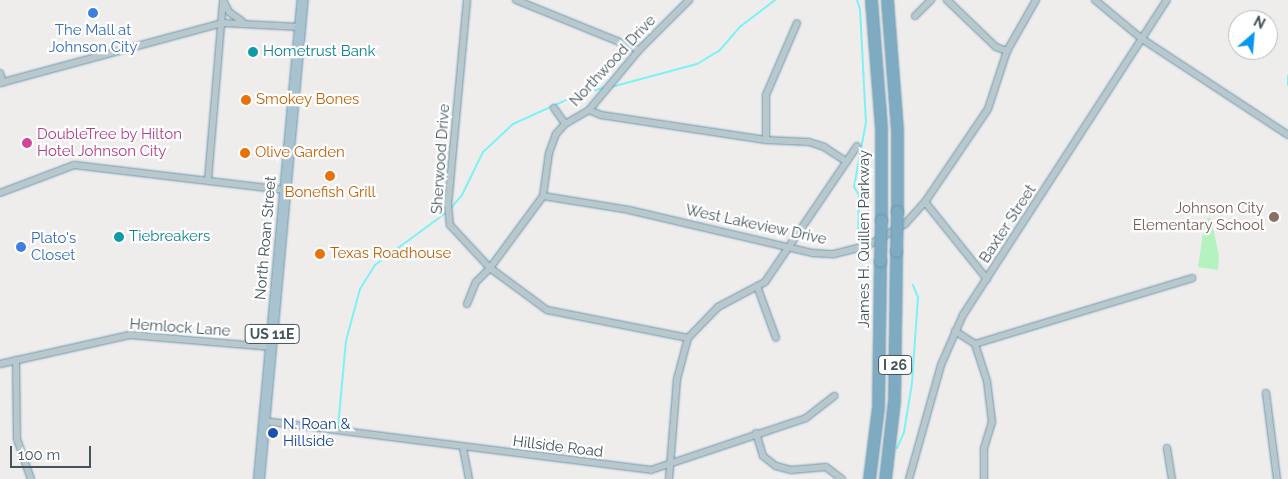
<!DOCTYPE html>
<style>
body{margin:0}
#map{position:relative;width:1288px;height:479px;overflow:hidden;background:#efecec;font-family:Raleway,sans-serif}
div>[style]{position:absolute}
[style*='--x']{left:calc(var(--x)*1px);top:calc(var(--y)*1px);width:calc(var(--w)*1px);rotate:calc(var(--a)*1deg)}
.green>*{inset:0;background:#b4f3c0}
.stream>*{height:2px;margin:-1px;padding:0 1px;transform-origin:1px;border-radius:1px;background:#7df2f4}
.roads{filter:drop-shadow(0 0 1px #6996ad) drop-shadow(0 0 1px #6996ad)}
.street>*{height:6px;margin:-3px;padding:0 3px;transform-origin:3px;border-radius:3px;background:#b8c8cd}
.primary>*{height:10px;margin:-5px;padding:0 5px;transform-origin:5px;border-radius:5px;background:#a8c3cf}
.highway>*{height:11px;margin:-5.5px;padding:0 5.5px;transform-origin:5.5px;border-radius:5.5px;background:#7eabc1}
.bridges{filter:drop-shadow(0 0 1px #6996ad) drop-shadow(0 0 1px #6996ad)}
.highway-bridge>*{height:11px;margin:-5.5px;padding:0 5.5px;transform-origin:5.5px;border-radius:5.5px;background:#7eabc1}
.dots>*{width:14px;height:14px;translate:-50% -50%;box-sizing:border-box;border:2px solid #fff;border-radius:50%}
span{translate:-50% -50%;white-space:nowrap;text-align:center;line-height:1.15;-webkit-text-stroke:4.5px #fff;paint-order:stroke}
.shield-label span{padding:1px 4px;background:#fff;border:1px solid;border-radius:4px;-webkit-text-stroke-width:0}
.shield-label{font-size:14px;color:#43545b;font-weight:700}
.shop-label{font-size:15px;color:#366cbe}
.left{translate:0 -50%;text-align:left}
.culture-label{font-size:15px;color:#0d838f}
.street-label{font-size:15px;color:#43545b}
.food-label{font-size:15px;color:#c56008}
.hotel-label{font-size:15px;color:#b23c85}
.education-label{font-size:15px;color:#785e54}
.right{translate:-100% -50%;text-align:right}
.transit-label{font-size:15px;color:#164399}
.north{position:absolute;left:1228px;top:10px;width:50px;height:50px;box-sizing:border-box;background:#fff;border:1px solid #b4bbbd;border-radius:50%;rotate:27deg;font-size:14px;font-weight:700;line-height:20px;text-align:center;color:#43545b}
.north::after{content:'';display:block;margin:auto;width:18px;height:22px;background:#0798ee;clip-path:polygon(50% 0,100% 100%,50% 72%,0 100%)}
.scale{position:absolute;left:10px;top:446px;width:81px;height:22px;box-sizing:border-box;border:2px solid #43545b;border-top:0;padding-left:6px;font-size:15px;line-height:18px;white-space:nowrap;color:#43545b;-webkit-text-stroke:4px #fff;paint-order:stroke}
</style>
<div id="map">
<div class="green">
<div style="clip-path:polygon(1211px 218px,1219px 256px,1218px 270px,1198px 267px,1205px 219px)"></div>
</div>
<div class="stream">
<div style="--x:857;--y:0;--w:9;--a:72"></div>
<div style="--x:860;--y:9;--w:113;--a:87"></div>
<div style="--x:866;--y:122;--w:66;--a:100.5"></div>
<div style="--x:854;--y:187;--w:9;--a:58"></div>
<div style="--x:859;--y:195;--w:46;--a:91.2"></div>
<div style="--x:1288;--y:76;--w:9;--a:90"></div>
<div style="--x:611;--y:87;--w:89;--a:-15"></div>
<div style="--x:697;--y:64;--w:26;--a:-31"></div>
<div style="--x:719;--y:51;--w:33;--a:-49"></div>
<div style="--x:741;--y:26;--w:43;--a:-37.4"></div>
<div style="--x:450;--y:209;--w:18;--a:-49"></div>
<div style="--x:462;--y:195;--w:48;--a:-64"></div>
<div style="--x:483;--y:152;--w:41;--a:-43"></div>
<div style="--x:513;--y:124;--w:70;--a:-24.4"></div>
<div style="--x:577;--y:95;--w:28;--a:-15"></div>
<div style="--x:338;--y:427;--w:86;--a:-84.7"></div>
<div style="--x:346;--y:341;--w:54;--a:-74.9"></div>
<div style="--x:360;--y:289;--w:28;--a:-58"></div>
<div style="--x:375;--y:265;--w:89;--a:-36.4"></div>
<div style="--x:897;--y:448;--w:17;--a:-66"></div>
<div style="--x:904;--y:432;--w:50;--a:-80.7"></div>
<div style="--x:912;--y:383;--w:86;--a:-86"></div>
<div style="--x:918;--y:297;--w:13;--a:-113"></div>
</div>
<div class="roads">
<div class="street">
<div style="--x:467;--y:0;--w:205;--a:95.3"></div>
<div style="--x:448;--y:204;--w:21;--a:85"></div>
<div style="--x:450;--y:225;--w:59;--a:47.1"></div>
<div style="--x:490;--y:268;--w:71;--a:36.4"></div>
<div style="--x:547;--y:310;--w:144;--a:11.2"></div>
<div style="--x:516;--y:0;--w:133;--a:22.1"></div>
<div style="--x:947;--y:0;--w:68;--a:43.8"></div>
<div style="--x:996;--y:47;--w:12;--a:20"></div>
<div style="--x:1095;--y:0;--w:61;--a:39.7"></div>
<div style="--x:1142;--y:39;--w:175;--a:33.3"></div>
<div style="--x:224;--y:2;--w:11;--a:63"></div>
<div style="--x:229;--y:12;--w:16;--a:35"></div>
<div style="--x:915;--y:16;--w:23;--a:-45"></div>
<div style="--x:0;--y:73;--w:10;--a:73"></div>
<div style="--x:0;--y:83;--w:231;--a:-15.1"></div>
<div style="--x:223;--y:23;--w:77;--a:3"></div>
<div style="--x:554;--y:108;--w:19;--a:55"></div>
<div style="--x:589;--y:110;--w:13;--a:23"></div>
<div style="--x:601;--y:115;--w:167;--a:8.6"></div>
<div style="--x:766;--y:140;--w:43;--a:2.7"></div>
<div style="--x:809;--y:142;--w:16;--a:18"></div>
<div style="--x:824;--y:147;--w:27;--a:33"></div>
<div style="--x:766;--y:140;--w:45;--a:-90"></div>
<div style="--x:766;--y:95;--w:78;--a:-66.7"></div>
<div style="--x:208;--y:180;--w:181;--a:-85.2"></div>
<div style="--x:0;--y:193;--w:79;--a:-20.7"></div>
<div style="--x:74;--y:165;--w:212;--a:6.8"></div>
<div style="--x:543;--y:196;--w:87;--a:9.2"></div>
<div style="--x:629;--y:210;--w:188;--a:13.2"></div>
<div style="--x:812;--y:253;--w:22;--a:3"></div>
<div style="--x:834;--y:254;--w:34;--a:-14"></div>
<div style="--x:867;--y:246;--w:44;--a:-30.1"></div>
<div style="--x:905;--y:224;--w:30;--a:-48"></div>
<div style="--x:925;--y:202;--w:112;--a:-55.9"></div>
<div style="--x:988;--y:109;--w:61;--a:-71.9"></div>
<div style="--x:1007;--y:51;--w:59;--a:-60.4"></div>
<div style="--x:925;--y:202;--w:99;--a:51.2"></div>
<div style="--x:757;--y:286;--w:55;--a:69.9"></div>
<div style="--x:467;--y:304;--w:24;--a:-68"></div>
<div style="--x:476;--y:282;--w:20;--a:-45"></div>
<div style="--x:490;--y:268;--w:89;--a:-53.6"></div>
<div style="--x:543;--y:196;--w:43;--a:-82.1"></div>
<div style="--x:549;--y:153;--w:20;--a:-70"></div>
<div style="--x:556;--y:134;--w:13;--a:-48"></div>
<div style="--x:565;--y:124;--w:28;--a:-30"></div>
<div style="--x:589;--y:110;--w:78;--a:-50.2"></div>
<div style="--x:639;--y:50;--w:71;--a:-45"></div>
<div style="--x:955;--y:331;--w:24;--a:33"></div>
<div style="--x:975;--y:344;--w:39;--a:72"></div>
<div style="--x:987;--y:381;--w:41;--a:83"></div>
<div style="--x:992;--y:422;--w:28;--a:107"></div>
<div style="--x:984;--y:449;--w:30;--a:90"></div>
<div style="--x:975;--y:344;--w:227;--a:-16.9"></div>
<div style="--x:16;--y:360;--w:79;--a:89.3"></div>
<div style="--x:17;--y:439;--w:42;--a:70.7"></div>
<div style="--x:0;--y:364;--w:133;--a:-12.6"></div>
<div style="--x:130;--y:335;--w:142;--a:4.9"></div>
<div style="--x:1266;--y:393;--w:87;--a:82.7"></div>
<div style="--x:264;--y:421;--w:390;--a:7.2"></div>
<div style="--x:651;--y:470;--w:163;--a:-18.5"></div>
<div style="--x:806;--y:418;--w:36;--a:-38"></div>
<div style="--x:756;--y:433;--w:24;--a:73"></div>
<div style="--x:763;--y:456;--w:16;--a:38"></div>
<div style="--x:776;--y:466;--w:16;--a:15"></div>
<div style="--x:791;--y:470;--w:35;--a:-5"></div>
<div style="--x:826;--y:467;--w:20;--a:37"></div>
<div style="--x:463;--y:448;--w:32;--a:79"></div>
<div style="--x:1167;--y:448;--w:31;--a:81"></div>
<div style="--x:669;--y:479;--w:100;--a:-85.4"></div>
<div style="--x:677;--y:379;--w:42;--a:-75"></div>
<div style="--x:688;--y:338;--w:43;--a:-45.9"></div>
<div style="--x:718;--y:307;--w:53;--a:-28"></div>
<div style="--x:765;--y:282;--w:164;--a:-55.9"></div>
<div style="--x:909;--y:479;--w:118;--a:-74.3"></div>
<div style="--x:941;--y:365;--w:55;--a:-66.3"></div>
<div style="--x:963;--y:315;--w:375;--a:-57.1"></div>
</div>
<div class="primary">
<div style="--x:259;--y:479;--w:481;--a:-84.8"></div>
</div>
<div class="highway">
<div style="--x:871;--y:0;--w:127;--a:85.5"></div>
<div style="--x:881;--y:127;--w:93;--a:90"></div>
<div style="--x:887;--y:0;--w:131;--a:85.6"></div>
<div style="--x:897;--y:131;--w:80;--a:90"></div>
<div style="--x:869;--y:479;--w:73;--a:-82.9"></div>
<div style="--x:878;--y:407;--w:146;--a:-89.2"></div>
<div style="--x:885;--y:479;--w:80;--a:-83.5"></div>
<div style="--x:894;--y:400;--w:149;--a:-89.2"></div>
</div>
</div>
<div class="bridges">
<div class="highway-bridge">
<div style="--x:896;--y:251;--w:40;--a:-88.6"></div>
<div style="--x:880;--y:261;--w:41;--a:-88.6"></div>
</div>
</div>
<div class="dots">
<div style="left:93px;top:13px;background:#3f7fe0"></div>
<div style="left:253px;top:52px;background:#0f9aa8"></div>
<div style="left:246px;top:100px;background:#e8710a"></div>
<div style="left:27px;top:143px;background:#d1479c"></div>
<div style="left:245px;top:153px;background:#e8710a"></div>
<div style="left:330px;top:176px;background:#e8710a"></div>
<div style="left:1274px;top:217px;background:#8d6e63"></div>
<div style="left:119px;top:237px;background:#0f9aa8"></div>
<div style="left:21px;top:247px;background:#3f7fe0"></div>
<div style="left:320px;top:254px;background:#e8710a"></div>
<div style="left:273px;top:433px;background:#1a4fb4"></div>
</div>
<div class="shield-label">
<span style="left:272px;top:334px">US 11E</span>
<span style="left:895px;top:365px">I 26</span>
</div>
<div class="shop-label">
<span style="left:93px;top:39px">The Mall at<br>Johnson City</span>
<span class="left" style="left:31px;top:247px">Plato's<br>Closet</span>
</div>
<div class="culture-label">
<span class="left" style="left:263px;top:52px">Hometrust Bank</span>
<span class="left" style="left:129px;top:237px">Tiebreakers</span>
</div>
<div class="street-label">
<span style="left:613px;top:61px;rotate:-47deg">Northwood Drive</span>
<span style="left:441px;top:159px;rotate:-86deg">Sherwood Drive</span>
<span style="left:1008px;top:224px;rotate:-57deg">Baxter Street</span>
<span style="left:756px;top:225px;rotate:12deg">West Lakeview Drive</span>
<span style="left:266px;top:238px;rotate:-85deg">North Roan Street</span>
<span style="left:865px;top:239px;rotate:-90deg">James H. Quillen Parkway</span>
<span style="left:180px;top:328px;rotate:4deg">Hemlock Lane</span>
<span style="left:558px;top:447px;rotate:7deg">Hillside Road</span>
</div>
<div class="food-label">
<span class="left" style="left:256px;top:100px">Smokey Bones</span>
<span class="left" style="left:255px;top:153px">Olive Garden</span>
<span style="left:330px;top:193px">Bonefish Grill</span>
<span class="left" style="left:330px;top:254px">Texas Roadhouse</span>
</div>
<div class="hotel-label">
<span class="left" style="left:37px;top:143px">DoubleTree by Hilton<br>Hotel Johnson City</span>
</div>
<div class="education-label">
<span class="right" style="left:1264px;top:217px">Johnson City<br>Elementary School</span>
</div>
<div class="transit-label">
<span class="left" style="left:283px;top:433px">N. Roan &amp;<br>Hillside</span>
</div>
<div class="north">N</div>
<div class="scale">100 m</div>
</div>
